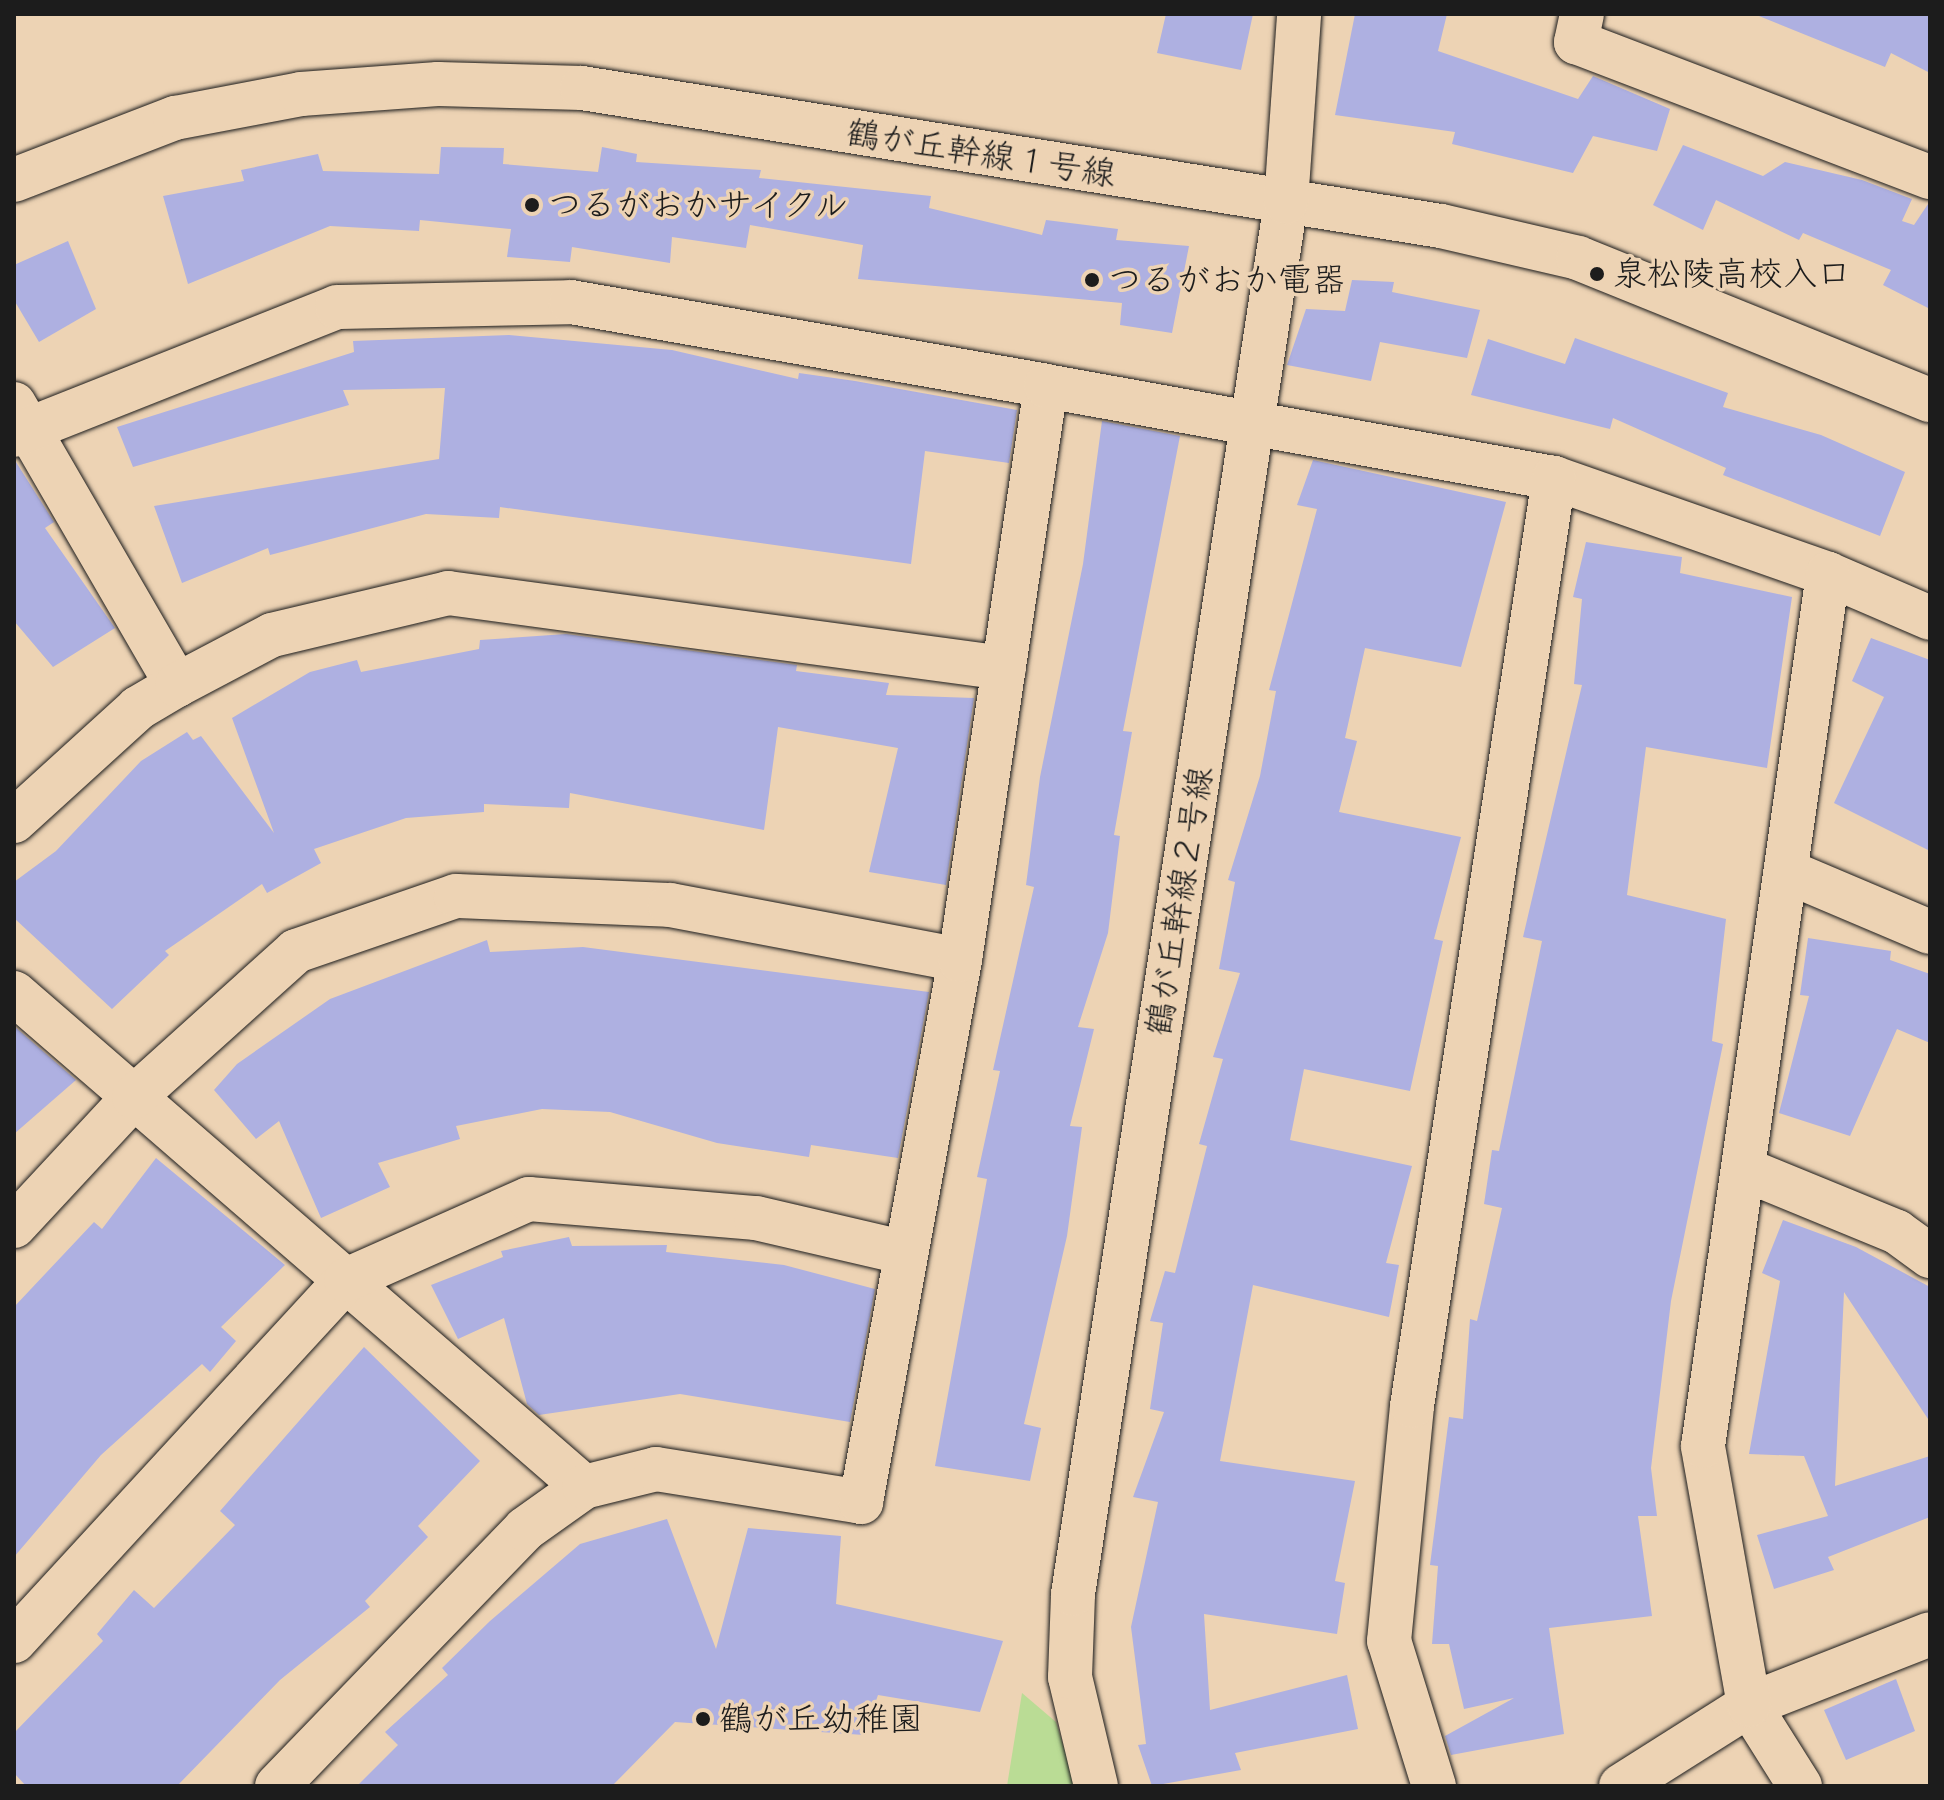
<!DOCTYPE html>
<meta charset="utf-8">
<style>
body{margin:0}
#map{position:relative;width:1944px;height:1800px;overflow:hidden;background:#edd3b4;font-family:Itim,"Klee One",sans-serif}
div>[style]{position:absolute}
[style*='--x']{left:calc(var(--x)*1px);top:calc(var(--y)*1px);width:calc(var(--w)*1px);rotate:calc(var(--a)*1deg)}
.green>*{inset:0;background:#badc95}
.building>*{inset:0;background:#aeb0e1}
.roads{filter:drop-shadow(0 0 2px #1c1c1c) drop-shadow(0 0 2px #1c1c1c)}
.minor>*{height:44px;margin:-22px;padding:0 22px;transform-origin:22px;border-radius:22px;background:#edd3b4}
.dots>*{width:22px;height:22px;translate:-50% -50%;box-sizing:border-box;border:4px solid #edd3b4;border-radius:50%}
span{translate:-50% -50%;white-space:nowrap;text-align:center;line-height:1.15;-webkit-text-stroke:7px #edd3b4;paint-order:stroke}
.street-label{font-size:34px;color:#1c1c1c}
.poi-label{font-size:34px;color:#1c1c1c}
.left{translate:0 -50%;text-align:left}
.frame{position:absolute;inset:0;border:16px solid #1c1c1c;pointer-events:none}
</style>
<div id="map">
<div class="green">
<div style="clip-path:polygon(1022px 1693px,1056px 1722px,1076px 1786px,1007px 1786px)"></div>
</div>
<div class="building">
<div style="clip-path:polygon(1166px 14px,1253px 14px,1241px 70px,1157px 53px)"></div>
<div style="clip-path:polygon(1355px 14px,1447px 14px,1438px 51px,1578px 99px,1593px 76px,1670px 109px,1657px 151px,1593px 136px,1573px 173px,1452px 144px,1455px 132px,1335px 115px)"></div>
<div style="clip-path:polygon(1754px 14px,1930px 14px,1930px 73px,1891px 53px,1885px 67px)"></div>
<div style="clip-path:polygon(1683px 145px,1763px 176px,1785px 162px,1862px 180px,1912px 199px,1902px 221px,1914px 225px,1930px 201px,1930px 309px,1883px 285px,1891px 270px,1803px 233px,1799px 240px,1716px 200px,1703px 230px,1653px 205px)"></div>
<div style="clip-path:polygon(441px 147px,504px 148px,503px 164px,598px 172px,602px 147px,637px 154px,636px 162px,761px 170px,759px 178px,931px 196px,929px 208px,1042px 235px,1046px 220px,1118px 229px,1116px 240px,1189px 246px,1172px 333px,1120px 325px,1122px 303px,858px 279px,863px 245px,750px 225px,746px 248px,672px 237px,670px 263px,572px 247px,570px 262px,507px 257px,511px 229px,420px 220px,419px 231px,330px 226px,188px 284px,163px 196px,244px 181px,241px 170px,318px 154px,323px 171px,439px 174px)"></div>
<div style="clip-path:polygon(68px 241px,96px 309px,39px 342px,14px 300px,14px 265px)"></div>
<div style="clip-path:polygon(1352px 280px,1394px 282px,1392px 292px,1480px 310px,1467px 358px,1380px 342px,1371px 381px,1287px 365px,1306px 309px,1345px 311px)"></div>
<div style="clip-path:polygon(509px 335px,672px 350px,798px 379px,799px 373px,855px 381px,1017px 410px,1009px 463px,925px 451px,911px 564px,500px 507px,499px 518px,426px 514px,270px 555px,268px 548px,182px 583px,154px 506px,439px 459px,445px 388px,343px 390px,349px 405px,133px 467px,117px 427px,354px 352px,353px 341px)"></div>
<div style="clip-path:polygon(1575px 338px,1728px 393px,1723px 407px,1821px 435px,1905px 472px,1880px 536px,1723px 475px,1726px 468px,1613px 418px,1610px 429px,1471px 395px,1488px 339px,1565px 364px)"></div>
<div style="clip-path:polygon(1102px 421px,1180px 436px,1123px 731px,1132px 732px,1114px 835px,1120px 836px,1108px 933px,1078px 1027px,1094px 1029px,1070px 1126px,1082px 1127px,1067px 1236px,1024px 1424px,1041px 1428px,1030px 1481px,935px 1466px,987px 1179px,977px 1177px,1000px 1071px,993px 1070px,1034px 887px,1026px 885px,1040px 777px,1083px 564px)"></div>
<div style="clip-path:polygon(14px 459px,54px 522px,45px 528px,115px 628px,53px 667px,14px 621px)"></div>
<div style="clip-path:polygon(1313px 460px,1506px 502px,1461px 667px,1365px 648px,1345px 738px,1357px 741px,1339px 812px,1461px 837px,1434px 939px,1443px 941px,1410px 1091px,1304px 1069px,1290px 1140px,1412px 1166px,1386px 1263px,1399px 1265px,1389px 1317px,1253px 1285px,1220px 1461px,1355px 1481px,1335px 1581px,1345px 1583px,1337px 1634px,1204px 1614px,1210px 1710px,1347px 1675px,1358px 1729px,1235px 1753px,1241px 1770px,1152px 1786px,1138px 1745px,1146px 1744px,1131px 1627px,1158px 1502px,1133px 1497px,1164px 1412px,1150px 1409px,1163px 1323px,1150px 1321px,1165px 1271px,1175px 1273px,1207px 1146px,1199px 1144px,1223px 1059px,1213px 1057px,1240px 973px,1219px 969px,1235px 882px,1228px 880px,1260px 776px,1276px 691px,1269px 690px,1317px 509px,1297px 505px)"></div>
<div style="clip-path:polygon(1586px 542px,1682px 557px,1680px 573px,1792px 597px,1767px 768px,1646px 747px,1627px 895px,1726px 919px,1712px 1041px,1723px 1044px,1671px 1301px,1651px 1468px,1657px 1516px,1638px 1516px,1652px 1616px,1549px 1628px,1564px 1734px,1451px 1755px,1445px 1736px,1514px 1698px,1464px 1709px,1449px 1644px,1432px 1644px,1438px 1566px,1430px 1565px,1449px 1417px,1463px 1419px,1470px 1319px,1477px 1321px,1502px 1208px,1484px 1204px,1492px 1150px,1499px 1151px,1542px 941px,1523px 937px,1582px 685px,1574px 684px,1582px 599px,1573px 597px)"></div>
<div style="clip-path:polygon(566px 634px,797px 665px,796px 671px,889px 683px,886px 695px,974px 698px,946px 885px,869px 872px,898px 748px,778px 727px,764px 830px,570px 793px,569px 808px,484px 804px,484px 812px,406px 818px,314px 849px,321px 863px,267px 893px,262px 884px,165px 951px,169px 955px,112px 1009px,14px 918px,14px 882px,56px 851px,141px 761px,187px 732px,193px 740px,201px 736px,274px 833px,232px 718px,310px 672px,357px 660px,361px 672px,479px 649px,480px 640px)"></div>
<div style="clip-path:polygon(1871px 638px,1930px 660px,1930px 851px,1834px 803px,1884px 697px,1852px 681px)"></div>
<div style="clip-path:polygon(1808px 938px,1891px 951px,1890px 960px,1930px 974px,1930px 1043px,1897px 1029px,1850px 1136px,1779px 1113px,1809px 996px,1800px 995px)"></div>
<div style="clip-path:polygon(487px 940px,490px 952px,583px 947px,929px 992px,898px 1158px,811px 1145px,809px 1157px,717px 1143px,610px 1112px,542px 1109px,456px 1126px,460px 1139px,378px 1163px,390px 1187px,321px 1218px,279px 1121px,256px 1139px,214px 1090px,237px 1064px,330px 999px)"></div>
<div style="clip-path:polygon(14px 1026px,76px 1080px,14px 1134px)"></div>
<div style="clip-path:polygon(156px 1158px,285px 1265px,221px 1327px,236px 1341px,210px 1372px,202px 1364px,101px 1455px,14px 1557px,14px 1307px,94px 1222px,102px 1229px)"></div>
<div style="clip-path:polygon(1783px 1220px,1856px 1247px,1930px 1287px,1930px 1422px,1844px 1292px,1835px 1486px,1930px 1456px,1930px 1517px,1828px 1557px,1834px 1570px,1774px 1589px,1757px 1535px,1828px 1516px,1804px 1456px,1749px 1454px,1780px 1281px,1762px 1273px)"></div>
<div style="clip-path:polygon(569px 1237px,572px 1246px,667px 1245px,666px 1252px,784px 1265px,875px 1289px,850px 1422px,680px 1394px,539px 1415px,527px 1404px,504px 1318px,458px 1339px,431px 1285px,503px 1257px,501px 1251px)"></div>
<div style="clip-path:polygon(364px 1347px,480px 1461px,418px 1526px,428px 1537px,365px 1601px,370px 1607px,280px 1680px,177px 1786px,26px 1786px,14px 1773px,14px 1733px,103px 1641px,97px 1634px,134px 1590px,154px 1608px,235px 1525px,220px 1511px)"></div>
<div style="clip-path:polygon(667px 1519px,716px 1649px,748px 1528px,841px 1536px,836px 1604px,1003px 1641px,980px 1712px,878px 1695px,864px 1735px,675px 1722px,612px 1786px,357px 1786px,398px 1745px,385px 1732px,448px 1675px,442px 1668px,490px 1621px,580px 1544px)"></div>
<div style="clip-path:polygon(1896px 1679px,1915px 1731px,1846px 1760px,1824px 1710px)"></div>
</div>
<div class="roads">
<div class="minor">
<div style="--x:1582;--y:14;--w:29;--a:102"></div>
<div style="--x:1576;--y:42;--w:379;--a:20.9"></div>
<div style="--x:14;--y:180;--w:173;--a:-21.1"></div>
<div style="--x:175;--y:118;--w:128;--a:-10.8"></div>
<div style="--x:301;--y:94;--w:137;--a:-4.2"></div>
<div style="--x:438;--y:84;--w:144;--a:1.6"></div>
<div style="--x:582;--y:88;--w:870;--a:9.13"></div>
<div style="--x:1441;--y:226;--w:141;--a:13.1"></div>
<div style="--x:1578;--y:258;--w:380;--a:22"></div>
<div style="--x:14;--y:404;--w:325;--a:59.9"></div>
<div style="--x:14;--y:435;--w:347;--a:-21.6"></div>
<div style="--x:337;--y:307;--w:234;--a:-1.2"></div>
<div style="--x:571;--y:302;--w:482;--a:10"></div>
<div style="--x:14;--y:821;--w:168;--a:-42.3"></div>
<div style="--x:138;--y:708;--w:45;--a:-30.5"></div>
<div style="--x:177;--y:685;--w:107;--a:-27.8"></div>
<div style="--x:272;--y:635;--w:181;--a:-13.4"></div>
<div style="--x:448;--y:593;--w:561;--a:7.68"></div>
<div style="--x:1786;--y:871;--w:156;--a:23"></div>
<div style="--x:14;--y:993;--w:754;--a:40.91"></div>
<div style="--x:1746;--y:1170;--w:163;--a:22.3"></div>
<div style="--x:1897;--y:1232;--w:41;--a:36"></div>
<div style="--x:14;--y:1226;--w:176;--a:-47.1"></div>
<div style="--x:134;--y:1097;--w:218;--a:-42"></div>
<div style="--x:296;--y:951;--w:169;--a:-19"></div>
<div style="--x:456;--y:896;--w:214;--a:2.4"></div>
<div style="--x:670;--y:905;--w:295;--a:10.7"></div>
<div style="--x:14;--y:1641;--w:490;--a:-47.4"></div>
<div style="--x:346;--y:1280;--w:200;--a:-23.9"></div>
<div style="--x:529;--y:1199;--w:228;--a:4.8"></div>
<div style="--x:756;--y:1218;--w:154;--a:13.1"></div>
<div style="--x:277;--y:1786;--w:357;--a:-46"></div>
<div style="--x:525;--y:1529;--w:72;--a:-35.4"></div>
<div style="--x:584;--y:1487;--w:74;--a:-14"></div>
<div style="--x:656;--y:1469;--w:208;--a:9.1"></div>
<div style="--x:861;--y:1502;--w:551;--a:-79.65"></div>
<div style="--x:960;--y:960;--w:580;--a:-81.48"></div>
<div style="--x:1046;--y:386;--w:516;--a:10.27"></div>
<div style="--x:1554;--y:478;--w:290;--a:19.3"></div>
<div style="--x:1828;--y:574;--w:111;--a:23.3"></div>
<div style="--x:1096;--y:1786;--w:112;--a:-103.4"></div>
<div style="--x:1070;--y:1677;--w:83;--a:-87.9"></div>
<div style="--x:1073;--y:1594;--w:1408;--a:-81.3"></div>
<div style="--x:1286;--y:202;--w:188;--a:-86"></div>
<div style="--x:1434;--y:1786;--w:152;--a:-107.2"></div>
<div style="--x:1389;--y:1641;--w:236;--a:-84.4"></div>
<div style="--x:1412;--y:1406;--w:939;--a:-81.3"></div>
<div style="--x:1621;--y:1786;--w:151;--a:-32.3"></div>
<div style="--x:1749;--y:1705;--w:194;--a:-21.4"></div>
<div style="--x:1800;--y:1786;--w:96;--a:-122.2"></div>
<div style="--x:1749;--y:1705;--w:263;--a:-100.1"></div>
<div style="--x:1703;--y:1446;--w:881;--a:-81.84"></div>
</div>
</div>
<div class="dots">
<div style="left:532px;top:205px;background:#1c1c1c"></div>
<div style="left:1597px;top:274px;background:#1c1c1c"></div>
<div style="left:1092px;top:280px;background:#1c1c1c"></div>
<div style="left:703px;top:1719px;background:#1c1c1c"></div>
</div>
<div class="street-label">
<span style="left:981px;top:153px;rotate:9deg">鶴が丘幹線１号線</span>
<span style="left:1179px;top:901px;rotate:-81deg">鶴が丘幹線２号線</span>
</div>
<div class="poi-label">
<span class="left" style="left:548px;top:205px">つるがおかサイクル</span>
<span class="left" style="left:1613px;top:274px">泉松陵高校入口</span>
<span class="left" style="left:1108px;top:280px">つるがおか電器</span>
<span class="left" style="left:719px;top:1719px">鶴が丘幼稚園</span>
</div>
<div class="frame"></div>
</div>
